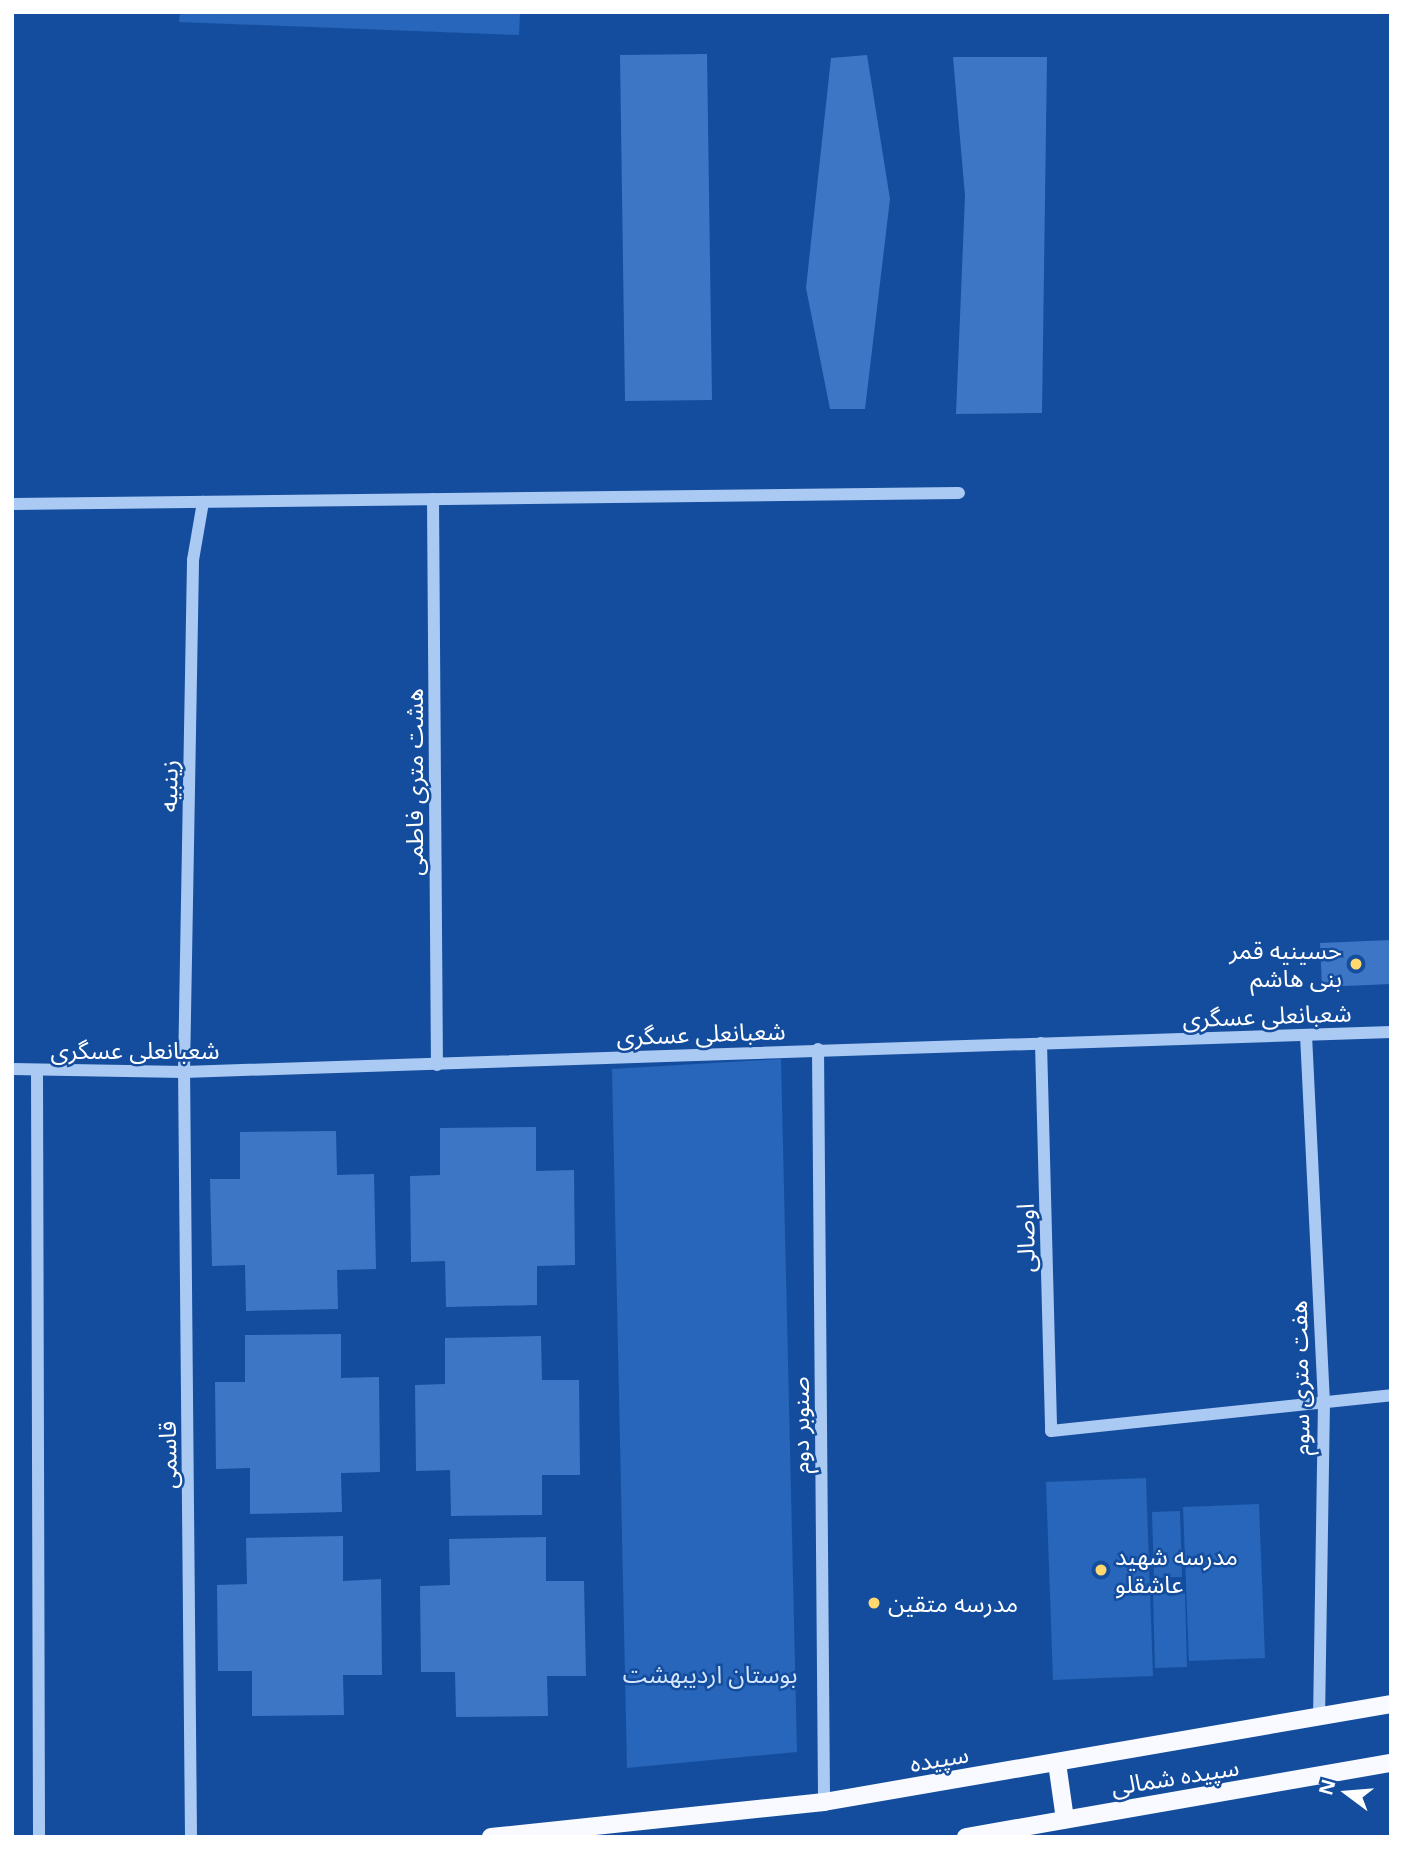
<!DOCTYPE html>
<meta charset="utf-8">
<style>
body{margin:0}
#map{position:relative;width:1403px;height:1849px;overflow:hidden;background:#144d9d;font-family:"Noto Sans","Noto Sans Arabic",sans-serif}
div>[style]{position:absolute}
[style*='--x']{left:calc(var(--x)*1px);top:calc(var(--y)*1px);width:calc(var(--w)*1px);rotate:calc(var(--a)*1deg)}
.green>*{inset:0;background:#2766bb}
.building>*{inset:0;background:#3d76c4}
.minor>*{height:12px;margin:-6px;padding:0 6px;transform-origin:6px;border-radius:6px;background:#abcaf3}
.major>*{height:18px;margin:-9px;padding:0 9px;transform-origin:9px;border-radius:9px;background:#f8faff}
.dots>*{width:19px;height:19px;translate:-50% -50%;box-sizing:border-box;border:4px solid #144d9d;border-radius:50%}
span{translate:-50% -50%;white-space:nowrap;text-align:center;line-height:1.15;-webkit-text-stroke:5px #144d9d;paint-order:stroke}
.street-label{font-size:24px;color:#fff}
.poi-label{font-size:24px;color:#fff}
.right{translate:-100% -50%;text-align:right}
.left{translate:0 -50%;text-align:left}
.park-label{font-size:24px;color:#d3e5fd}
.frame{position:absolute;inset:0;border:14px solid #fff;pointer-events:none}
.north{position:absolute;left:1312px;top:1758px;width:70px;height:70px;-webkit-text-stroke:5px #144d9d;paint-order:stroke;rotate:286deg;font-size:19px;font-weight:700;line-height:28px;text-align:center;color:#fff}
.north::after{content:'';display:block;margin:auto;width:24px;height:32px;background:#fff;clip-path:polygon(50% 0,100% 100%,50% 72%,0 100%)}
</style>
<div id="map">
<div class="green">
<div style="clip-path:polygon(180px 12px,520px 12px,519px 35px,179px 22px)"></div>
<div style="clip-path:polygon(781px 1059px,797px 1752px,627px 1768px,612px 1069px)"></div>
<div style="clip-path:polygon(1146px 1478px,1153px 1676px,1053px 1680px,1046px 1482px)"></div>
<div style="clip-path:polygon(1259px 1504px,1265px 1658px,1189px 1661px,1183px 1507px)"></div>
<div style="clip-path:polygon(1180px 1511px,1182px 1577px,1154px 1578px,1152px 1512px)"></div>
<div style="clip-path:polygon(1185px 1593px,1187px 1667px,1155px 1668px,1153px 1594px)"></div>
</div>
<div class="building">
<div style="clip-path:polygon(707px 54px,712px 400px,625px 401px,620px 55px)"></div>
<div style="clip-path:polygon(867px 55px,890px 199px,865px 409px,830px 409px,806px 288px,831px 58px)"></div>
<div style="clip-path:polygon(953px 57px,1047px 57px,1042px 413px,956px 414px,965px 196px)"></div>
<div style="clip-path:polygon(1391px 940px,1391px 984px,1322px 987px,1320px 943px)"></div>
<div style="clip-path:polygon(536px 1127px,536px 1171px,574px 1170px,575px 1265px,537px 1266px,537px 1305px,446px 1307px,445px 1261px,411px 1262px,410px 1176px,440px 1175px,440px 1128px)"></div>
<div style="clip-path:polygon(336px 1131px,337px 1175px,374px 1174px,376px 1269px,337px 1270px,338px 1309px,246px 1311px,245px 1265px,212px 1266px,210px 1179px,240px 1179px,240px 1132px)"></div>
<div style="clip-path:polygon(341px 1334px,341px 1378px,379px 1377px,380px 1472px,341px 1473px,342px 1512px,250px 1514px,250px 1468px,216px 1469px,215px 1382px,245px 1382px,245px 1335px)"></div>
<div style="clip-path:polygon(541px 1336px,542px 1380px,579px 1380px,580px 1475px,542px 1475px,542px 1515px,451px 1516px,450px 1470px,416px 1471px,415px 1385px,445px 1384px,445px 1338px)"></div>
<div style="clip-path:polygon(343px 1536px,343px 1581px,381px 1579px,382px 1675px,343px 1675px,344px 1715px,252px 1716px,252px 1671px,218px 1671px,217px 1585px,247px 1584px,246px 1538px)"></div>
<div style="clip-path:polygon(546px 1537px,546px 1581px,584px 1581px,586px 1676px,547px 1676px,548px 1716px,456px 1717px,455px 1672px,421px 1672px,420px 1586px,450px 1585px,449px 1539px)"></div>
</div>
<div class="minor">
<div style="--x:433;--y:499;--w:566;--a:89.6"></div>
<div style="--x:12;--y:504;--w:947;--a:-0.67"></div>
<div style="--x:1306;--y:1035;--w:367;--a:87.2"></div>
<div style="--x:1324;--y:1402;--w:317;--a:90.9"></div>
<div style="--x:1041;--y:1043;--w:388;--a:88.5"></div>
<div style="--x:1051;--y:1431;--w:342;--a:-6"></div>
<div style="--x:818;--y:1049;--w:753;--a:89.54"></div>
<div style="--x:12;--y:1069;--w:172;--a:1"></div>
<div style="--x:184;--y:1072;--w:1208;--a:-1.9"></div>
<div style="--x:37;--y:1070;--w:767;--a:89.85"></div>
<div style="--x:191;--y:1837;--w:765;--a:-90.52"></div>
<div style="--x:184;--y:1072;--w:512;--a:-88.99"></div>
<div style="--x:193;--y:560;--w:59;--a:-80.2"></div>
</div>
<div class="major">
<div style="--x:1057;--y:1763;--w:57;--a:81.9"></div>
<div style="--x:491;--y:1837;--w:335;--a:-6"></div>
<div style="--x:824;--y:1802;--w:575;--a:-9.81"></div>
<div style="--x:966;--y:1837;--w:431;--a:-9.9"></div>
</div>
<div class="dots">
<div style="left:1356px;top:964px;background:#ffd86e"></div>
<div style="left:1101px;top:1570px;background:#ffd86e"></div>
<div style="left:874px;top:1603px;background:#ffd86e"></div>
</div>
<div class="street-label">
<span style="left:414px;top:782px;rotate:-90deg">هشت متری فاطمی</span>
<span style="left:168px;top:786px;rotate:-89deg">زینبیه</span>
<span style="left:1267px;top:1015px;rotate:-2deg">شعبانعلی عسگری</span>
<span style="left:701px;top:1033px;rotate:-2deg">شعبانعلی عسگری</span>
<span style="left:135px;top:1050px">شعبانعلی عسگری</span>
<span style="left:1025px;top:1238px;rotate:-91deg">اوصالی</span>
<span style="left:1299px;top:1378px;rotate:-91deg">هفت متری سوم</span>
<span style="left:800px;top:1425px;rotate:-90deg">صنوبر دوم</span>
<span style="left:167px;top:1455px;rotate:-91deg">قاسمی</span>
<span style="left:939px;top:1758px;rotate:-10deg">سپیده</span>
<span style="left:1175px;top:1776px;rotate:-9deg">سپیده شمالی</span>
</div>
<div class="poi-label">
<span class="right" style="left:1342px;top:964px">حسینیه قمر<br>بنی هاشم</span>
<span class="left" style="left:1115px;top:1570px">مدرسه شهید<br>عاشقلو</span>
<span class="left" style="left:888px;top:1603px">مدرسه متقین</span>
</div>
<div class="park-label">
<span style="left:710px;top:1674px">بوستان اردیبهشت</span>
</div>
<div class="frame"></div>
<div class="north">N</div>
</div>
